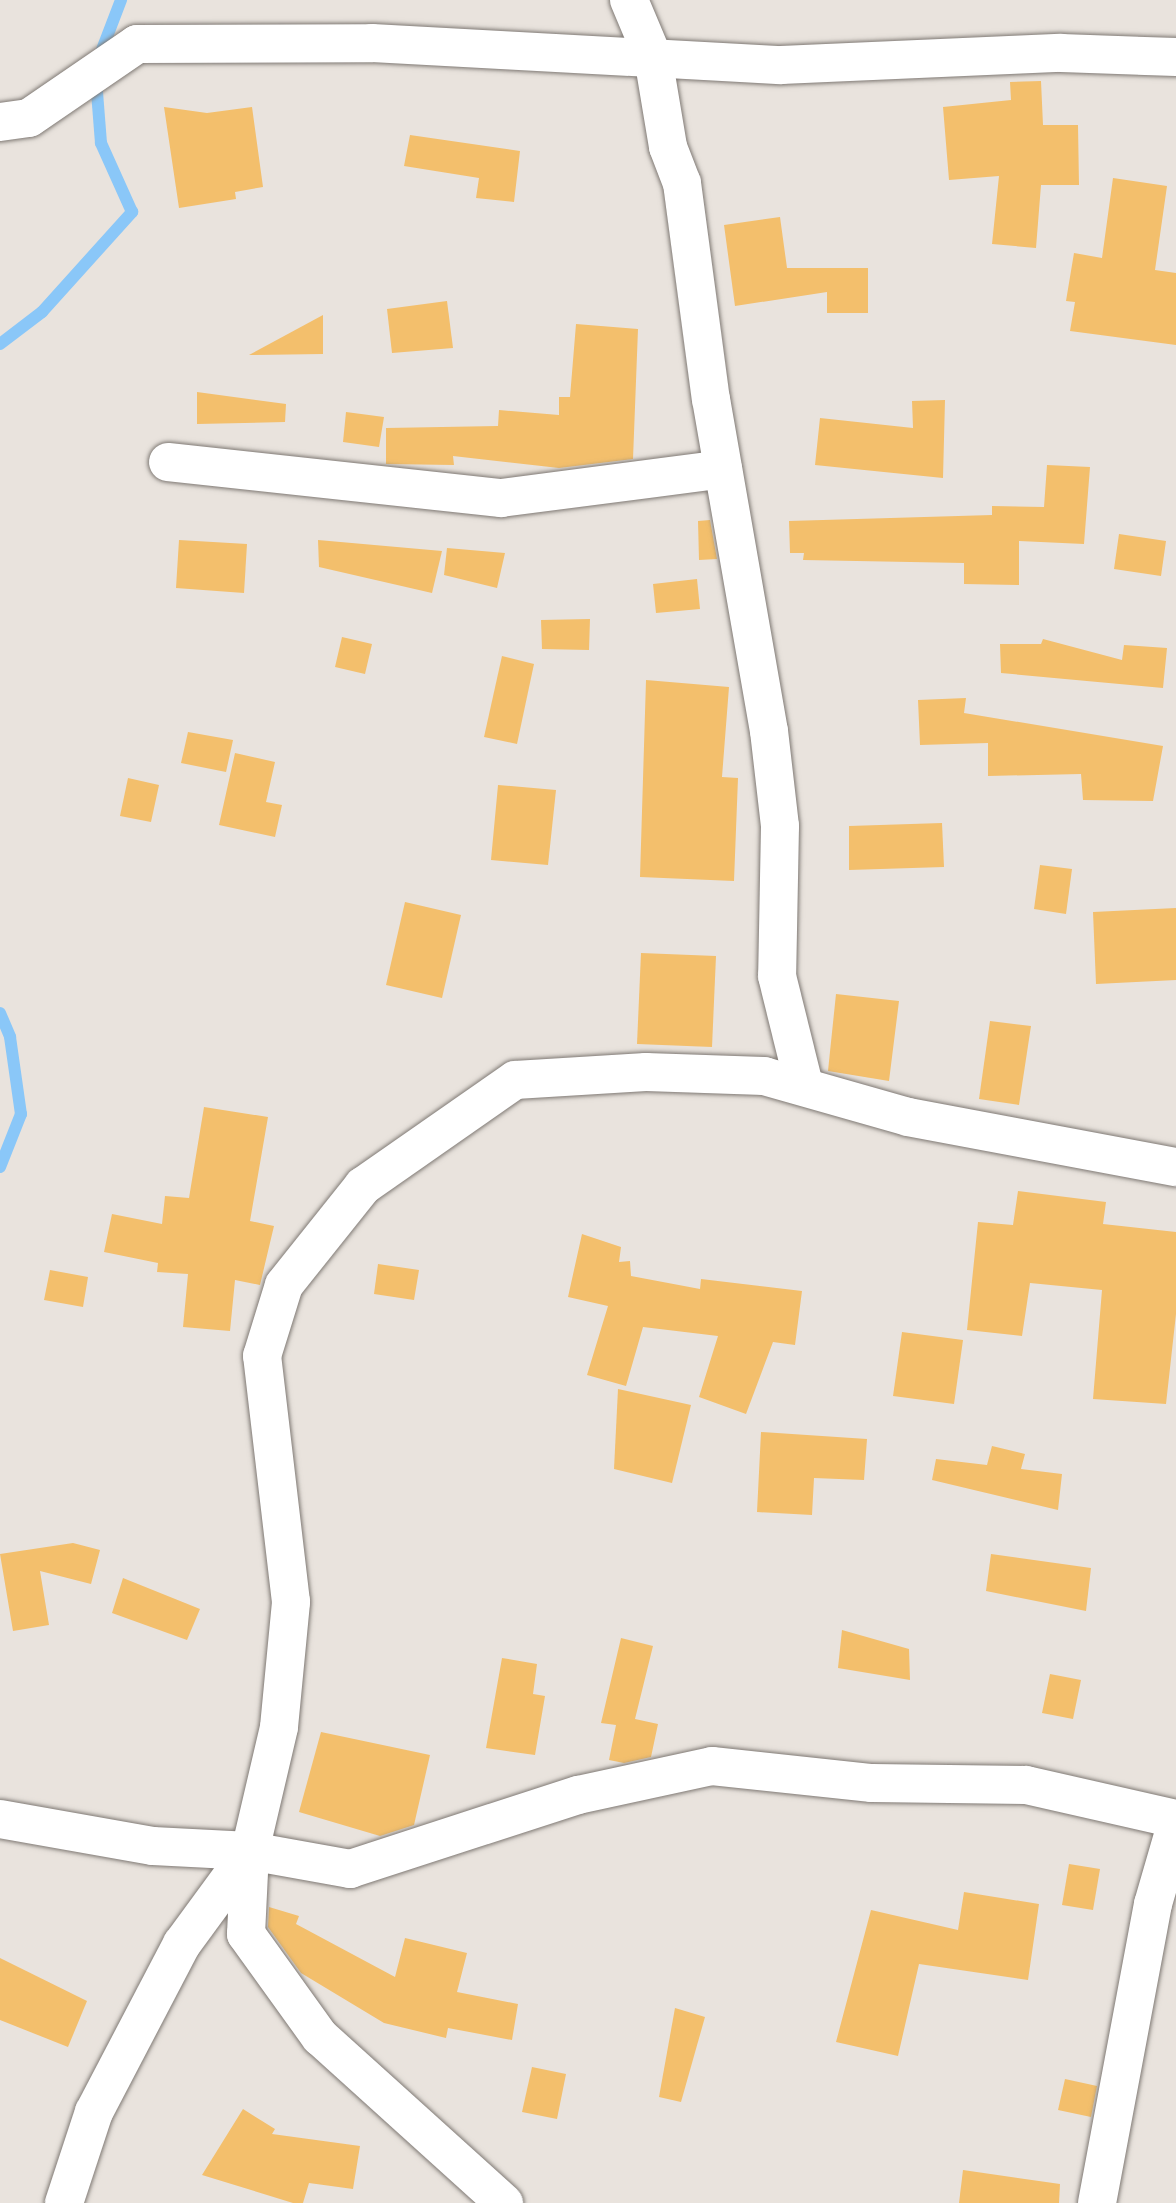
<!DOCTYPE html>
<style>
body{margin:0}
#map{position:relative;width:1176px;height:2203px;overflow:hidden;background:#e9e3dd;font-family:Quicksand,sans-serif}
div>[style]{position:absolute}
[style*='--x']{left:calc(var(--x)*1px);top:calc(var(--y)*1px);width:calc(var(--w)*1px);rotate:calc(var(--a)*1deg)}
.stream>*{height:12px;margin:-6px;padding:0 6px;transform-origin:6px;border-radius:6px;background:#8ac7f8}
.building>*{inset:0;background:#f3bf6c}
.roads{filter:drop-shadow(0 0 2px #7f7974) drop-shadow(0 0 2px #7f7974)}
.minor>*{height:38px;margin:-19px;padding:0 19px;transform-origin:19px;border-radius:19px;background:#fff}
span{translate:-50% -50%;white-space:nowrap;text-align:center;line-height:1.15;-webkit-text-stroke:7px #f7f0eb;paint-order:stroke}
</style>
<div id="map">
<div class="stream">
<div style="--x:100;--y:55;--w:59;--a:-69.1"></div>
<div style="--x:0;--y:344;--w:53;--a:-37.3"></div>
<div style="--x:42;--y:312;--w:135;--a:-48"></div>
<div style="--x:132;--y:212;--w:76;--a:-114.2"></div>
<div style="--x:101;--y:143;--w:63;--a:-94.5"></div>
<div style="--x:0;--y:1013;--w:26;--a:67"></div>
<div style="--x:10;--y:1037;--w:78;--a:81.9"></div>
<div style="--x:21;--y:1114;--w:57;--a:111.6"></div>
</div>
<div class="building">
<div style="clip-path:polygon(1041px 81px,1043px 125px,1078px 125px,1079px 185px,1041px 185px,1036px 248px,992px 244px,999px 176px,949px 180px,943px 107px,1011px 100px,1010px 82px)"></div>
<div style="clip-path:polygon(164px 107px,207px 113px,252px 107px,263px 187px,235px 192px,236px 199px,179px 208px)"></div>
<div style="clip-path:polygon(410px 135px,520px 151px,514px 202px,476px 198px,479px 178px,404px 166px)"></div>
<div style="clip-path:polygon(1113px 178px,1167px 186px,1155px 270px,1176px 273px,1176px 345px,1070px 331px,1075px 302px,1066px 301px,1074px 253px,1102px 258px)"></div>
<div style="clip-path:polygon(780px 217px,787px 268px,868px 268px,868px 313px,827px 313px,827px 292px,735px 306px,724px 225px)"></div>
<div style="clip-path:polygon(447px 301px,453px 348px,392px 353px,387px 309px)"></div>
<div style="clip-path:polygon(323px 315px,323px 354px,249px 355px)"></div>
<div style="clip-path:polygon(576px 324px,638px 329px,633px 459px,559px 468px,453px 456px,454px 465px,386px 464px,386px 428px,498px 426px,499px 410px,559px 415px,559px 397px,570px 397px)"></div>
<div style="clip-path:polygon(197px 392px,286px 404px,285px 422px,197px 424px)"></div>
<div style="clip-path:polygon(945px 400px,943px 478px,815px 465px,820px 418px,913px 428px,912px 401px)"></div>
<div style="clip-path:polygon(346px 412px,384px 417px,379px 447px,343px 442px)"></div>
<div style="clip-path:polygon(1047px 465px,1090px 467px,1084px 544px,1019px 541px,1019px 585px,964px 584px,964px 563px,803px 560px,804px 553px,790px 553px,789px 521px,992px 515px,992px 506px,1044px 507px)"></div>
<div style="clip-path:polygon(710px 520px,717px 559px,699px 560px,698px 521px)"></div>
<div style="clip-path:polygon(1119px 534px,1166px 541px,1161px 576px,1114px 569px)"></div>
<div style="clip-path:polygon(179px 540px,247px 544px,244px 593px,176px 588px)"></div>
<div style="clip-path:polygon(318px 540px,442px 551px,432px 593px,319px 567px)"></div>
<div style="clip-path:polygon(447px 548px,505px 553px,497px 588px,444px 575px)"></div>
<div style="clip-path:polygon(697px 579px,700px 609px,656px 613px,653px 584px)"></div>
<div style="clip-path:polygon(590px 619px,589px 650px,542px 649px,541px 620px)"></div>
<div style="clip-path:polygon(342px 637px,372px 644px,365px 674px,335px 667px)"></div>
<div style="clip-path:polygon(1043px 639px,1122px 660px,1124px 645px,1167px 648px,1163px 688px,1001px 673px,1000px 644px,1041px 644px)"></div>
<div style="clip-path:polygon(502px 656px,534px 664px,517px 744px,484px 737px)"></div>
<div style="clip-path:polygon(646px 680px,729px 687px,722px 777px,738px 778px,734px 881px,640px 877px)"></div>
<div style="clip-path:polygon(966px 698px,964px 713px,1163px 746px,1153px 801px,1083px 800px,1081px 774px,988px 776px,988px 743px,920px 745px,918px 700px)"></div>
<div style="clip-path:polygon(188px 732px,233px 740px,226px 772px,181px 763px)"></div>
<div style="clip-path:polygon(235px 753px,275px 762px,266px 802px,282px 805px,275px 837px,219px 825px)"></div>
<div style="clip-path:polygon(128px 778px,159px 785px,151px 822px,120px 816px)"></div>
<div style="clip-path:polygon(498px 785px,556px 790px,548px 865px,491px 860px)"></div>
<div style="clip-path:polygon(942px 823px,944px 867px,849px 870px,849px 826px)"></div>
<div style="clip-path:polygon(1040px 865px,1072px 869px,1066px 914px,1034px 909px)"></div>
<div style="clip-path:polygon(405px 902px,461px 915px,442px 998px,386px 985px)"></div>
<div style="clip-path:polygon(1176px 908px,1176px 980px,1096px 984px,1093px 912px)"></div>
<div style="clip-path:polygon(641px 953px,716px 956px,712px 1047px,637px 1044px)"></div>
<div style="clip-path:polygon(836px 994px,899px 1001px,889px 1081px,828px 1071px)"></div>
<div style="clip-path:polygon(990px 1021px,1031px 1026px,1019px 1105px,979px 1099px)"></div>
<div style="clip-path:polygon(204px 1107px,268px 1117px,250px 1221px,274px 1226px,260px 1285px,235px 1280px,230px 1331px,183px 1327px,188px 1274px,157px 1272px,158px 1263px,104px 1252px,112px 1214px,162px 1224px,165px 1196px,189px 1198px)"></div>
<div style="clip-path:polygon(1018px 1191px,1106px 1202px,1103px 1224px,1176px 1232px,1176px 1314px,1166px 1404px,1093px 1399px,1102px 1290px,1030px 1283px,1022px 1336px,967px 1330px,978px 1222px,1013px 1225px)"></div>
<div style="clip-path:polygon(582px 1234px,621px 1247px,619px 1262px,630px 1261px,631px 1276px,700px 1289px,701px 1279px,802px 1291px,795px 1345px,773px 1342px,746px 1414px,699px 1397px,718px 1336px,643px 1327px,626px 1386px,587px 1375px,608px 1306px,568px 1297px)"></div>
<div style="clip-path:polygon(378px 1264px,419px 1270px,414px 1300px,374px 1294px)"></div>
<div style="clip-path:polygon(50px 1270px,88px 1277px,83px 1307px,44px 1300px)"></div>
<div style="clip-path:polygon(902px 1332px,963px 1340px,954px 1404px,893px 1396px)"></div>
<div style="clip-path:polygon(618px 1389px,691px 1405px,672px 1483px,614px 1469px)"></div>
<div style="clip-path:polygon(761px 1432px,867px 1439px,864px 1480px,814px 1478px,812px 1515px,757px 1512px)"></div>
<div style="clip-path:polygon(992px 1446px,1025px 1454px,1021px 1469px,1062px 1474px,1058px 1510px,932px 1480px,936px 1459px,987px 1465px)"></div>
<div style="clip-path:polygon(73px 1543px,100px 1550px,91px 1584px,40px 1571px,49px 1625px,13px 1631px,0 1554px)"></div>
<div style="clip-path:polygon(991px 1554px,1091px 1568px,1086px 1611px,986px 1591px)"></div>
<div style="clip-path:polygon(123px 1578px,200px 1609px,187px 1640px,112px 1613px)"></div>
<div style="clip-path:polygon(842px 1630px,909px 1649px,910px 1680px,838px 1668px)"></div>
<div style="clip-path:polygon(621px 1638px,653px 1646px,635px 1719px,658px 1724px,651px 1757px,624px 1763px,609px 1760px,616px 1725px,601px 1723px)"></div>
<div style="clip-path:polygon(502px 1658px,537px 1664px,533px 1694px,545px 1696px,535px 1755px,486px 1748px)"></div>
<div style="clip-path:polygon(1050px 1674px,1081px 1680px,1073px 1719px,1042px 1713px)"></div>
<div style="clip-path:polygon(321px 1732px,430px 1755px,414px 1825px,380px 1836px,299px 1812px)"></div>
<div style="clip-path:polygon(1069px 1864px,1100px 1869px,1093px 1910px,1062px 1905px)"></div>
<div style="clip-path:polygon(964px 1892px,1039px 1904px,1028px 1980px,919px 1964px,898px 2056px,836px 2042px,871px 1910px,958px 1930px)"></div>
<div style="clip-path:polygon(269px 1907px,299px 1916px,296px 1924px,395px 1977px,405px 1938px,467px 1953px,457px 1992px,518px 2004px,512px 2040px,448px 2028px,446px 2038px,384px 2023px,301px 1973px,268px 1927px)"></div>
<div style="clip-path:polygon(0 1958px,87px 2001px,68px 2047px,0 2020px)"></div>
<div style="clip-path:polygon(675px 2008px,705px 2017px,681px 2102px,659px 2097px)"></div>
<div style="clip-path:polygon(532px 2067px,566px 2074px,557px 2119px,522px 2112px)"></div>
<div style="clip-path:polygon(1065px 2079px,1097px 2086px,1091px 2117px,1058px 2110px)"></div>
<div style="clip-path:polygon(243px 2109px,275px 2129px,272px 2134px,360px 2146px,353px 2189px,309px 2183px,303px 2203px,293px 2203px,202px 2175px)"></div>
<div style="clip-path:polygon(963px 2170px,1060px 2184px,1059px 2203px,959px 2203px)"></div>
</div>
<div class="roads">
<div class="minor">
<div style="--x:629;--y:0;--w:62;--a:67.2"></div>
<div style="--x:653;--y:57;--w:91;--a:80.5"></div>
<div style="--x:668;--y:147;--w:39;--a:69"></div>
<div style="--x:682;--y:183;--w:218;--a:82.4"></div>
<div style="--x:711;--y:399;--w:337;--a:80.1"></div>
<div style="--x:769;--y:731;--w:96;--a:83.4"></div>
<div style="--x:780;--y:826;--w:150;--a:91.1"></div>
<div style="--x:777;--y:976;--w:112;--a:76.1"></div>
<div style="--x:0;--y:122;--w:29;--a:-8"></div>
<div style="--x:29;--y:118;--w:131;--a:-34.4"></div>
<div style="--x:137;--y:44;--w:235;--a:-0.2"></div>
<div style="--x:372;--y:43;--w:410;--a:3.1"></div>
<div style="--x:781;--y:65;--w:280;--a:-2.5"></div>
<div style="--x:1061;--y:53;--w:115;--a:2"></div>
<div style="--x:168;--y:462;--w:335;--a:6.2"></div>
<div style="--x:501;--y:498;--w:224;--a:-7.4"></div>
<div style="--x:0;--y:1819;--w:155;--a:10"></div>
<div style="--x:153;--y:1846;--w:97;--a:3"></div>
<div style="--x:250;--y:1851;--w:102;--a:10.2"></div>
<div style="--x:350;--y:1869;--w:240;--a:-18"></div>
<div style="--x:578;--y:1795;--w:137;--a:-12.2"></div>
<div style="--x:712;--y:1766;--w:161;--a:6.1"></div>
<div style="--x:872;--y:1783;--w:154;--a:0.7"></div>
<div style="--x:1026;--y:1785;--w:154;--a:12.8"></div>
<div style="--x:64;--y:2203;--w:96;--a:-71.8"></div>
<div style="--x:94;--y:2112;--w:190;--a:-62.4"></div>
<div style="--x:182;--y:1944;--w:115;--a:-53.8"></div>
<div style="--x:504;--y:2203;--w:248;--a:-137.9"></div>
<div style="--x:320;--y:2037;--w:127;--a:-125.7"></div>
<div style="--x:246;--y:1934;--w:83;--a:-87.2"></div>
<div style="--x:250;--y:1851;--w:127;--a:-76.8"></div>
<div style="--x:279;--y:1727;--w:126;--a:-84.5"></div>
<div style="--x:291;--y:1602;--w:248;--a:-96.7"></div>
<div style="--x:262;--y:1356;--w:74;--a:-72.8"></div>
<div style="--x:284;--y:1285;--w:127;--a:-51.4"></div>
<div style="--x:363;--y:1186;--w:185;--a:-34.9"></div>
<div style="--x:515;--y:1080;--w:131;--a:-3.5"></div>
<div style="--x:646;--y:1072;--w:118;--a:1.9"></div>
<div style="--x:764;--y:1076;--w:150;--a:15.9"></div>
<div style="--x:908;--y:1117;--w:273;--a:10.6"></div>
<div style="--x:1097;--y:2203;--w:304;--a:-79.4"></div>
<div style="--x:1153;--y:1904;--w:82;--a:-73.8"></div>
</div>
</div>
</div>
